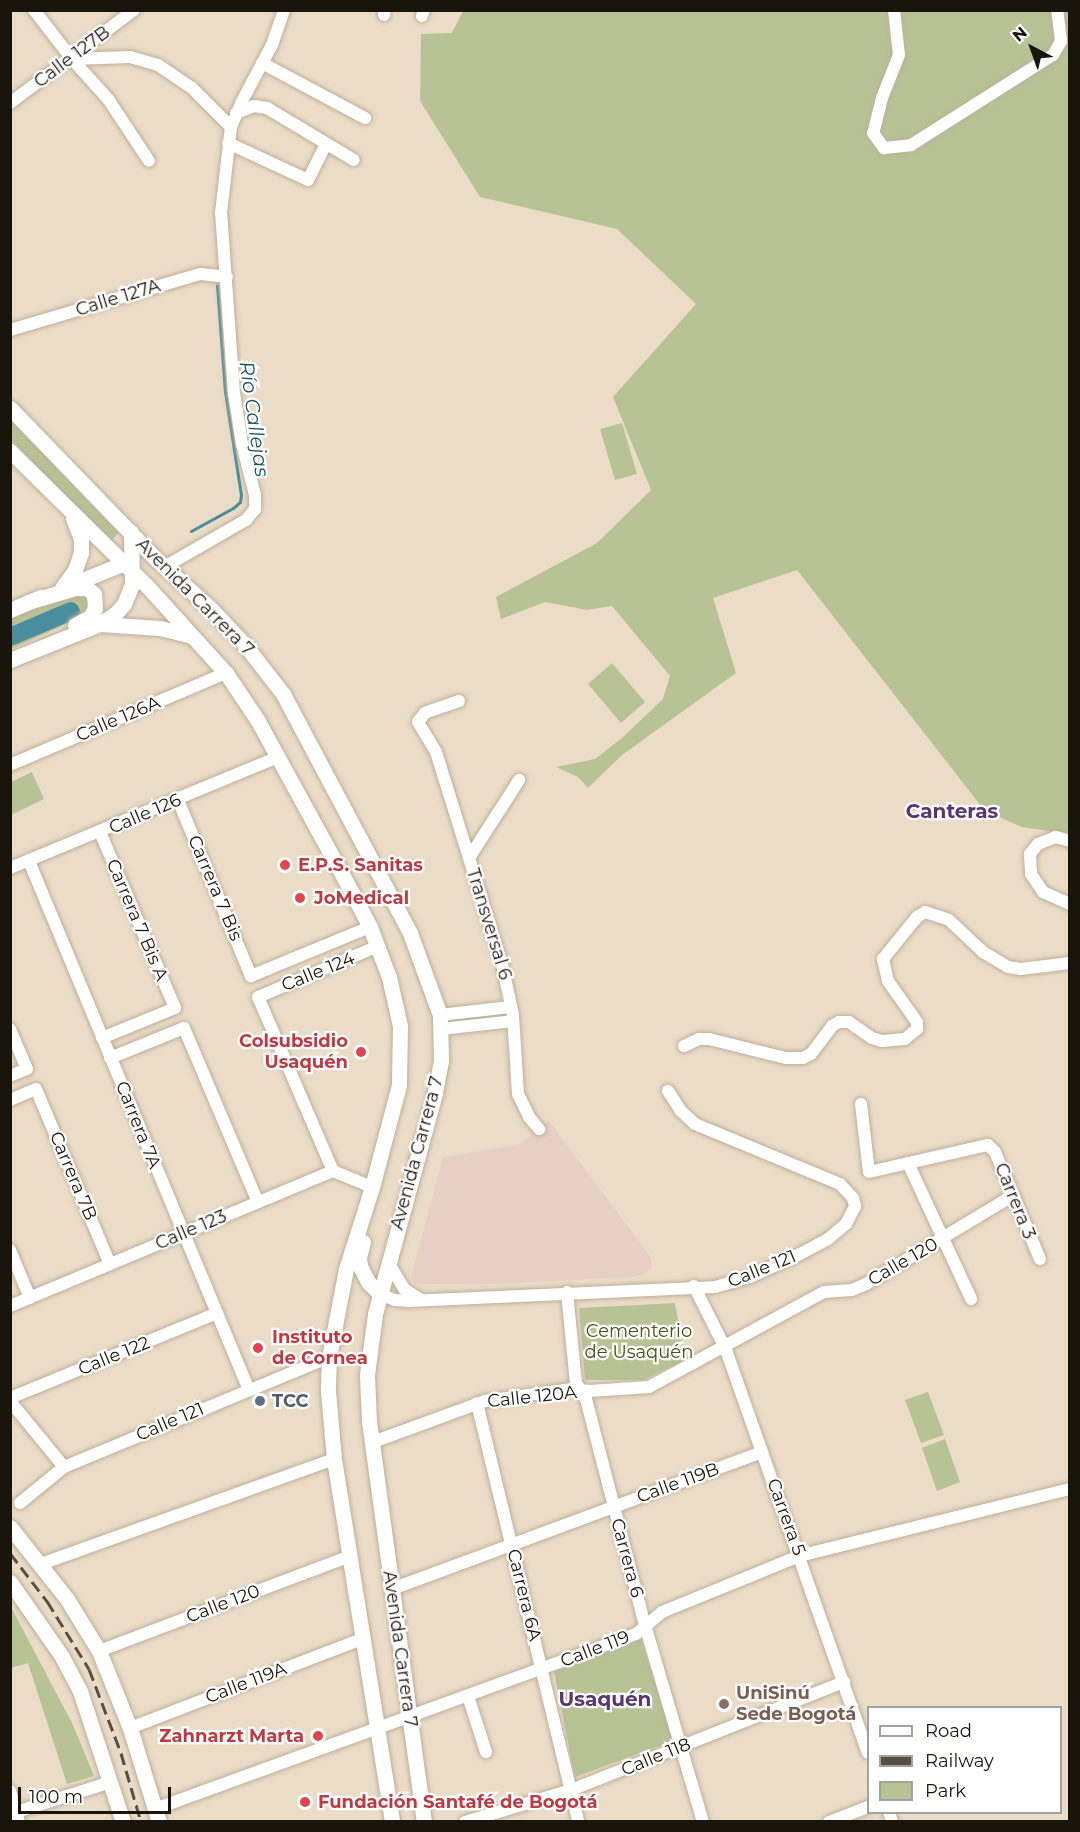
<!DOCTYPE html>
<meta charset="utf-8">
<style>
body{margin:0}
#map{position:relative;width:1080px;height:1832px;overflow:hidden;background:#ebdcc7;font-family:Montserrat,sans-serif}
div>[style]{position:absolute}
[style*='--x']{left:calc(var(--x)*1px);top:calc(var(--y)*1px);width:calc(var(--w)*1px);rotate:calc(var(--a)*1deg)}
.commercial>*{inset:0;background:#e7cfc6}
.green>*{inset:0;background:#b8c395}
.stream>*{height:3px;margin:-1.5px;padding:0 1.5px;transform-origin:1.5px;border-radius:1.5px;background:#498d9f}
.river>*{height:18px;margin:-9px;padding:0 9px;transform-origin:9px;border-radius:9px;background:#498d9f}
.roads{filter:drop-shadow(0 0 2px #bdaf9b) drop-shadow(0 0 2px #bdaf9b)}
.minor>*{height:12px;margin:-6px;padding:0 6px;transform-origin:6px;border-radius:6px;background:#fff}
.major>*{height:15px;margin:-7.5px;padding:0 7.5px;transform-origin:7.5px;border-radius:7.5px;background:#fff}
.rail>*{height:3px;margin-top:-1.5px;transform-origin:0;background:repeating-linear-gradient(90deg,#564f43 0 12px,transparent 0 18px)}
.dots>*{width:16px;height:16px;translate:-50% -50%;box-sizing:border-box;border:3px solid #fff;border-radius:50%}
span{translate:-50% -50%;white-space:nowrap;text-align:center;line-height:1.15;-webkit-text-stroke:4.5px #fff;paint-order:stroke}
.street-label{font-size:18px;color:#19140c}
.health-label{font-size:18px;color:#be3a42;font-weight:700}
.left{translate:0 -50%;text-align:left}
.right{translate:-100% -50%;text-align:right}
.park-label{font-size:18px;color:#475115}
.service-label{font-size:18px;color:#4e5e75;font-weight:700}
.education-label{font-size:18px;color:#785e54;font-weight:700}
.water-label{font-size:20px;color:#1a5462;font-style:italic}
.neighbourhood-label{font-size:20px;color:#583670;font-weight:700}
.frame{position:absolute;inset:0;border:12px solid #19140c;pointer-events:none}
.legend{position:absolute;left:867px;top:1706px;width:195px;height:108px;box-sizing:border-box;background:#fff;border:2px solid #a3a19e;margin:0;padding:8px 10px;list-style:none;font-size:18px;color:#19140c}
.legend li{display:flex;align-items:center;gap:12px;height:30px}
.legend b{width:30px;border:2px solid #a3a19e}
.north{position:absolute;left:1002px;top:18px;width:60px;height:60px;-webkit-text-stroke:4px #fff;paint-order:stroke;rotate:319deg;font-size:16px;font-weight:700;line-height:24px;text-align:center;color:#19140c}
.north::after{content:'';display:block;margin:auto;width:21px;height:27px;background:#19140c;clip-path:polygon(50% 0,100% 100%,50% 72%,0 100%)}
.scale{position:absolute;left:18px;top:1787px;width:153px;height:27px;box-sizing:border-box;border:3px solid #19140c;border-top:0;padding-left:8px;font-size:18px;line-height:21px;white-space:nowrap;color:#19140c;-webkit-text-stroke:4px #fff;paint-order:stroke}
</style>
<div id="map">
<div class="commercial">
<div style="clip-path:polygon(549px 1121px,650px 1256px,652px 1268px,643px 1275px,634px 1277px,494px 1284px,415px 1284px,411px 1277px,443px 1157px,520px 1144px)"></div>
</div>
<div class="green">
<div style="clip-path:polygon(463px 11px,1069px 11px,1069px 834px,1022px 827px,985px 811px,797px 570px,713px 598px,736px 673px,622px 755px,588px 788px,578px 777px,556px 767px,595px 759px,622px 738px,663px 699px,670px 676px,612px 606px,587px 610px,545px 602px,501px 619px,496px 597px,597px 543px,651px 490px,613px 397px,696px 304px,617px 229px,480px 197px,420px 101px,421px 34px,452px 33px)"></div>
<div style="clip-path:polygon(10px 419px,119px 533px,110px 541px,11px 440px)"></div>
<div style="clip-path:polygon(622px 423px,637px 474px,615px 480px,600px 429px)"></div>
<div style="clip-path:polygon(76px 592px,87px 593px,93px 602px,84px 616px,11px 649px,11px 615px)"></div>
<div style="clip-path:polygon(612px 663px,645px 702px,621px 723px,588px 684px)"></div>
<div style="clip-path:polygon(32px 772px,44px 799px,11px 815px,11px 782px)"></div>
<div style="clip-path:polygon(675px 1303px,685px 1360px,643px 1380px,585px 1380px,579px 1308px)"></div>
<div style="clip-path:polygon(928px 1392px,944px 1435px,921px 1443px,905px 1400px)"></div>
<div style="clip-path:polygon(945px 1439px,960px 1482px,937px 1491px,922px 1448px)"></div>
<div style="clip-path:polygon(11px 1607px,73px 1725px,94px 1776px,67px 1784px,28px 1663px,11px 1668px)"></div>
<div style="clip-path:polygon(641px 1639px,673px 1741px,575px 1777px,554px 1672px)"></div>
</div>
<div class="stream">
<div style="--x:191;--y:531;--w:48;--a:-28.7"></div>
<div style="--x:233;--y:508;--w:9;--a:-41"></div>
<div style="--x:240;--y:502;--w:7;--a:-82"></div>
<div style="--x:241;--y:495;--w:104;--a:-98.8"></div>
<div style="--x:225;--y:392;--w:107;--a:-94.3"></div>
</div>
<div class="river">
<div style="--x:10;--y:637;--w:66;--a:-23.1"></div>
</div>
<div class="roads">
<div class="minor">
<div style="--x:34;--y:10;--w:62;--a:52.2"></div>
<div style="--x:72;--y:59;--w:54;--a:48"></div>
<div style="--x:108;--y:99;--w:74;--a:56.5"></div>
<div style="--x:894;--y:10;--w:45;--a:83.7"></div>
<div style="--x:899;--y:55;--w:46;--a:111.6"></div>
<div style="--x:882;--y:98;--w:36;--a:104"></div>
<div style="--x:873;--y:133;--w:19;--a:54"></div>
<div style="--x:884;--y:148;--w:27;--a:-6"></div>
<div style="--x:911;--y:145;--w:168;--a:-32.4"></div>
<div style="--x:1053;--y:55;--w:16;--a:-60"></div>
<div style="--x:1061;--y:41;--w:31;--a:-97"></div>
<div style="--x:384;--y:15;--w:5;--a:-79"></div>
<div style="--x:422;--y:16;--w:6;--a:-72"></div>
<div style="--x:72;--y:59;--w:58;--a:-2"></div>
<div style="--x:130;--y:57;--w:29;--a:16"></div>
<div style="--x:158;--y:65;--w:41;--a:34.1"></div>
<div style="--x:192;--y:88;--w:55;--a:45"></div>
<div style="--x:262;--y:63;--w:117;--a:28.1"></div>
<div style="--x:10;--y:103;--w:155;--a:-36.9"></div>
<div style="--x:236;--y:113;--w:19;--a:-21"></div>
<div style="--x:254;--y:106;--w:13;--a:9"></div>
<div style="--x:267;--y:108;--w:101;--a:30.9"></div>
<div style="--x:228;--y:143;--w:88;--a:24.8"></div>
<div style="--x:308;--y:180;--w:40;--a:-63.4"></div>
<div style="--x:10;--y:330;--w:198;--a:-16.4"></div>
<div style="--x:200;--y:274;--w:27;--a:6"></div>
<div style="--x:166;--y:566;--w:92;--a:-29.9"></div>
<div style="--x:246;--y:520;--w:14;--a:-51"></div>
<div style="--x:255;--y:509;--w:14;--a:-90"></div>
<div style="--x:255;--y:495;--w:53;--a:-104.3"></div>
<div style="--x:242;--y:444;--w:52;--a:-98.9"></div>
<div style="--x:234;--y:393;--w:180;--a:-94.1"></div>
<div style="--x:221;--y:213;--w:87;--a:-83.4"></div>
<div style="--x:231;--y:127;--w:26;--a:-67"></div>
<div style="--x:241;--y:103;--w:66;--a:-61.9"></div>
<div style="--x:272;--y:45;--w:37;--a:-71"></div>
<div style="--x:459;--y:701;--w:36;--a:161"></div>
<div style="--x:425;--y:713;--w:11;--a:128"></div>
<div style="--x:418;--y:722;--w:35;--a:59"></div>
<div style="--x:436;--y:752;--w:222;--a:72.7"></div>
<div style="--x:502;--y:964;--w:52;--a:77.8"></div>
<div style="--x:513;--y:1015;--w:79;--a:86.4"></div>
<div style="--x:518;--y:1094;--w:25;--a:64"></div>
<div style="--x:529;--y:1117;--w:16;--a:50"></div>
<div style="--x:10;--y:765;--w:235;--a:-23.1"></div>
<div style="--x:178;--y:800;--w:191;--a:67.5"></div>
<div style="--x:251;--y:976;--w:129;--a:-22.4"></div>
<div style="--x:100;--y:832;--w:191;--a:66.9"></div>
<div style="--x:175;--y:1008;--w:79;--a:157.7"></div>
<div style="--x:1070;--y:841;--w:15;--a:-164"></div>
<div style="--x:1056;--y:837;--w:19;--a:159"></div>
<div style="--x:1038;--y:844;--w:13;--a:129"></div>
<div style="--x:1030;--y:854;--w:20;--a:87"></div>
<div style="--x:1031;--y:874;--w:22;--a:56"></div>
<div style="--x:1043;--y:892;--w:30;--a:24"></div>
<div style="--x:469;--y:858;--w:93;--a:-57.3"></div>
<div style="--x:29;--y:861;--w:573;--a:67.42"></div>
<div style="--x:10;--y:868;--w:290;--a:-22.5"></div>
<div style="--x:440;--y:1015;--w:71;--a:-6.4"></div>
<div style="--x:10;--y:1029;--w:43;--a:67"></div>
<div style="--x:27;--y:1069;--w:18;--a:158"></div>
<div style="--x:441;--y:1029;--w:72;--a:-6.3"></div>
<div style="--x:684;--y:1046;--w:17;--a:-25"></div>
<div style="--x:699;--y:1039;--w:10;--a:0"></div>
<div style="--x:709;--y:1039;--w:79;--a:13.9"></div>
<div style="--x:786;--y:1058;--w:17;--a:0"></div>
<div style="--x:803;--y:1058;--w:9;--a:-27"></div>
<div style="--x:811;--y:1054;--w:35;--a:-53"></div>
<div style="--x:832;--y:1026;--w:8;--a:-30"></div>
<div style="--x:839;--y:1022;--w:10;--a:0"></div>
<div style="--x:849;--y:1022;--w:28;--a:35"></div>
<div style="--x:872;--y:1038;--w:10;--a:17"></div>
<div style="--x:882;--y:1041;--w:23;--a:-5"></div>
<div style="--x:905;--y:1039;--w:16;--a:-40"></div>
<div style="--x:917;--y:1029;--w:7;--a:-90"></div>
<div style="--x:917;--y:1022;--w:50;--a:-125.3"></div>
<div style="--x:888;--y:981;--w:23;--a:-103"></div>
<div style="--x:883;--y:959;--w:54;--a:-51"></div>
<div style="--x:917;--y:917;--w:9;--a:-32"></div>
<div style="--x:925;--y:912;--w:25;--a:18"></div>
<div style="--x:949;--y:920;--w:47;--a:43.3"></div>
<div style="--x:983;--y:952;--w:29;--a:31"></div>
<div style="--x:1008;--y:967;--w:13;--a:9"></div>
<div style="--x:1021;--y:969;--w:49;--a:-7"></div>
<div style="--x:110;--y:1058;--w:80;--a:-22.1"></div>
<div style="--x:184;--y:1028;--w:189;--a:67"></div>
<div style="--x:10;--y:1100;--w:28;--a:-23"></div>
<div style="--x:36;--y:1089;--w:190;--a:67.1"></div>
<div style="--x:861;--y:1104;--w:68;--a:83.3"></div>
<div style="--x:869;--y:1172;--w:122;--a:-12.8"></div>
<div style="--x:988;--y:1145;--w:10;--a:45"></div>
<div style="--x:995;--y:1152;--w:116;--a:67.2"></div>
<div style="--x:908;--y:1163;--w:150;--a:65.1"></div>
<div style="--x:333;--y:1171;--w:189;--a:-113.3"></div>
<div style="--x:258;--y:997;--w:130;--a:-23"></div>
<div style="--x:10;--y:1250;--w:52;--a:67.4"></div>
<div style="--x:388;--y:1262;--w:31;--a:59"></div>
<div style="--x:404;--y:1289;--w:20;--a:33"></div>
<div style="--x:694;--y:1286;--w:72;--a:63.4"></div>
<div style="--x:726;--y:1350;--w:427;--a:70.6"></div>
<div style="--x:567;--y:1292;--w:91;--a:84.4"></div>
<div style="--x:576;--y:1383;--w:19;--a:58"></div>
<div style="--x:586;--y:1399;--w:234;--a:75.4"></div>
<div style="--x:645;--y:1625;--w:205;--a:73.6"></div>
<div style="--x:380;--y:1294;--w:16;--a:22"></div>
<div style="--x:395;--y:1300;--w:14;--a:4"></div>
<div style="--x:409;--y:1301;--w:306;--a:-2.6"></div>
<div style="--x:715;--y:1287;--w:36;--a:-16"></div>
<div style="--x:750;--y:1277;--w:55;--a:-24.7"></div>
<div style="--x:800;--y:1254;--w:32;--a:-28"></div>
<div style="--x:828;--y:1239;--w:23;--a:-40"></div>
<div style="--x:846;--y:1224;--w:20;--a:-63"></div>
<div style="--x:855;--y:1206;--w:8;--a:-104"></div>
<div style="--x:853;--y:1198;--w:19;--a:-133"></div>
<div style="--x:840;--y:1184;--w:157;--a:-157.5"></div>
<div style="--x:695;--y:1124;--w:19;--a:-137"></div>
<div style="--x:681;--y:1111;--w:24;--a:-123"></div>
<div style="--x:10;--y:1306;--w:350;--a:-22.7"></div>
<div style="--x:333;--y:1171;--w:42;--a:22.3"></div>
<div style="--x:10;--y:1398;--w:224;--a:-22.3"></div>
<div style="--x:10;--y:1401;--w:85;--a:50.7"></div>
<div style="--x:477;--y:1403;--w:431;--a:76.4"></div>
<div style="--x:373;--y:1442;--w:119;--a:-20.1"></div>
<div style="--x:485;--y:1401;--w:88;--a:-7.9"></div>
<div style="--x:572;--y:1389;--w:17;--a:7"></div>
<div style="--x:589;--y:1391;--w:60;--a:-3.8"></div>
<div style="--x:649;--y:1387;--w:199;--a:-28.5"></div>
<div style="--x:824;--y:1292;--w:28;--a:-4"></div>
<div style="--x:852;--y:1290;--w:15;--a:-23"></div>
<div style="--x:866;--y:1284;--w:170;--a:-31.1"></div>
<div style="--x:20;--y:1503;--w:57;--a:-39.3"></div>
<div style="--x:64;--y:1467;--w:287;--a:-22.5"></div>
<div style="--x:41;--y:1564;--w:311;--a:-19.7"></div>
<div style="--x:392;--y:1589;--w:395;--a:-20.3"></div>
<div style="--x:99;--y:1651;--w:266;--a:-20.7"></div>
<div style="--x:468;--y:1696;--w:59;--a:72.2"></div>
<div style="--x:130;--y:1728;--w:248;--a:-21"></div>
<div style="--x:10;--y:1791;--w:32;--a:74"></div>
<div style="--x:155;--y:1809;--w:512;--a:-19.99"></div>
<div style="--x:636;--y:1634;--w:34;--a:-40"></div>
<div style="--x:662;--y:1612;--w:148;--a:-22.2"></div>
<div style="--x:799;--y:1556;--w:279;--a:-13.9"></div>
<div style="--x:889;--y:1812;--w:10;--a:73"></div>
<div style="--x:10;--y:1814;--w:106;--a:-17.6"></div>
<div style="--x:465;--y:1822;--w:111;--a:-16.8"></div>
<div style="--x:571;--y:1790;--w:294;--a:-21.6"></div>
<div style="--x:829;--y:1822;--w:42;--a:-21"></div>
</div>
<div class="major">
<div style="--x:10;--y:408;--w:210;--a:46"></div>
<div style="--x:156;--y:559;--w:76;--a:42.3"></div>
<div style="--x:212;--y:610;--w:48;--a:46.7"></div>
<div style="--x:245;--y:645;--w:62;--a:52.2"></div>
<div style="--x:283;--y:694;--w:271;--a:62"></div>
<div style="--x:410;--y:933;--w:87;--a:69.9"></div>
<div style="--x:440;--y:1015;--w:46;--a:88.8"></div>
<div style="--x:441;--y:1061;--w:33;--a:101"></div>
<div style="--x:435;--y:1093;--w:229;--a:105.2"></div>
<div style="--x:375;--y:1314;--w:62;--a:97.5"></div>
<div style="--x:367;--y:1375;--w:46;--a:87.5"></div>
<div style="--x:369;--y:1421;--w:405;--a:82.2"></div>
<div style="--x:10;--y:451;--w:192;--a:44.6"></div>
<div style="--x:147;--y:586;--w:118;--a:47.8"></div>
<div style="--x:226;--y:673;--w:58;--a:56.3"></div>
<div style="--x:258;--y:721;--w:196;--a:61.3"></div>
<div style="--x:352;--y:893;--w:38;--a:62"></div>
<div style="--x:370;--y:927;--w:53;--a:69.2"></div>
<div style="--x:389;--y:977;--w:50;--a:77.3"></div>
<div style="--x:400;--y:1026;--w:59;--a:91"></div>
<div style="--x:399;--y:1085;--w:106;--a:104.8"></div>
<div style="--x:372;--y:1187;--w:86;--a:107.6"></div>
<div style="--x:346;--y:1269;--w:90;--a:100.9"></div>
<div style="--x:329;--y:1357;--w:34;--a:92"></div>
<div style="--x:328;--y:1391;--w:68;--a:85"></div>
<div style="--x:334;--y:1459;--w:368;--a:80.9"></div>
<div style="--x:68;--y:586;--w:66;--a:-22.3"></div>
<div style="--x:62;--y:588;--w:22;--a:-54"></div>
<div style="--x:75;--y:570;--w:18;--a:-71"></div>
<div style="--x:81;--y:553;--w:14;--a:-90"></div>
<div style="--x:81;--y:539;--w:22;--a:-111"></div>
<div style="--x:31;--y:601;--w:46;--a:-16.5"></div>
<div style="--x:75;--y:588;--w:12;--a:0"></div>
<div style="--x:87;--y:588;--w:9;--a:41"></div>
<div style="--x:94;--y:594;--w:14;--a:86"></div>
<div style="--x:95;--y:608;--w:10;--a:119"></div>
<div style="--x:90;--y:617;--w:17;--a:152"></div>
<div style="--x:10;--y:610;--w:34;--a:-23"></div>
<div style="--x:100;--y:624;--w:60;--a:3.8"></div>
<div style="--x:160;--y:628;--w:32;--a:14"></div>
<div style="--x:10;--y:660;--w:94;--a:-21.9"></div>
<div style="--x:97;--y:625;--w:21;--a:-31"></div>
<div style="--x:115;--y:614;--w:13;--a:-48"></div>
<div style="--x:124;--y:604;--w:22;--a:-68"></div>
<div style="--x:132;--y:584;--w:52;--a:-91.1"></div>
<div style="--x:363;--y:1242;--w:16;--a:105"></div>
<div style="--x:359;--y:1257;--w:9;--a:84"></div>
<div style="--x:360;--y:1266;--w:18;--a:63"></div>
<div style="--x:368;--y:1282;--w:17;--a:45"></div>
<div style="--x:10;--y:1527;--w:92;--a:51.6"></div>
<div style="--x:67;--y:1599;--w:61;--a:58.4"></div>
<div style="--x:99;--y:1651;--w:83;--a:68.1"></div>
<div style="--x:130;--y:1728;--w:98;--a:72.9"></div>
<div style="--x:10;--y:1582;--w:89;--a:55.1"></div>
<div style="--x:61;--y:1655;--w:41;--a:62.2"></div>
<div style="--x:80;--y:1691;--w:138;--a:71.8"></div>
</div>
</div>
<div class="rail">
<div style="--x:10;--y:1553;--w:61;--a:52.4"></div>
<div style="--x:47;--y:1601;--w:80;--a:58.3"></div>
<div style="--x:89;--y:1669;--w:90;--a:69.1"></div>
<div style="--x:121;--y:1753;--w:72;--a:73.8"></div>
</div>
<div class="dots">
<div style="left:285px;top:865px;background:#e0444e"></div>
<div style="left:300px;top:898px;background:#e0444e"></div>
<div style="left:361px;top:1052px;background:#e0444e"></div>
<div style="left:258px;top:1348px;background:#e0444e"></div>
<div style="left:260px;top:1401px;background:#5c6f8a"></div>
<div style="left:724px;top:1704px;background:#8d6e63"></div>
<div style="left:318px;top:1736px;background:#e0444e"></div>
<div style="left:305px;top:1802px;background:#e0444e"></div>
</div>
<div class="street-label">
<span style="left:72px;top:57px;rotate:-37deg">Calle 127B</span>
<span style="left:118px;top:298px;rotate:-17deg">Calle 127A</span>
<span style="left:195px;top:597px;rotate:45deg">Avenida Carrera 7</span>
<span style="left:118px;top:719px;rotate:-23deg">Calle 126A</span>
<span style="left:145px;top:814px;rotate:-23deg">Calle 126</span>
<span style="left:215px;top:888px;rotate:67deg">Carrera 7 Bis</span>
<span style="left:137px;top:920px;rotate:67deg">Carrera 7 Bis A</span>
<span style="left:489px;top:924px;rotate:73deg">Transversal 6</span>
<span style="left:318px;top:972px;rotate:-22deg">Calle 124</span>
<span style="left:138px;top:1125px;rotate:68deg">Carrera 7A</span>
<span style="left:417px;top:1153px;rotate:-75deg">Avenida Carrera 7</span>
<span style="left:73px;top:1176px;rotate:67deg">Carrera 7B</span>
<span style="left:1015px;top:1201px;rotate:68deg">Carrera 3</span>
<span style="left:191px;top:1230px;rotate:-23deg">Calle 123</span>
<span style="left:903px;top:1262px;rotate:-30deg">Calle 120</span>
<span style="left:762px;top:1269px;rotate:-22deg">Calle 121</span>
<span style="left:114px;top:1356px;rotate:-22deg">Calle 122</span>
<span style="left:532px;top:1397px;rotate:-6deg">Calle 120A</span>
<span style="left:170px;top:1422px;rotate:-23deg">Calle 121</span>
<span style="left:678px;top:1483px;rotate:-20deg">Calle 119B</span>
<span style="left:786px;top:1517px;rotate:70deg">Carrera 5</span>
<span style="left:627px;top:1558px;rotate:75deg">Carrera 6</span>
<span style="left:524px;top:1595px;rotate:76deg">Carrera 6A</span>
<span style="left:223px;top:1604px;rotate:-21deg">Calle 120</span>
<span style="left:400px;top:1649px;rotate:82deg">Avenida Carrera 7</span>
<span style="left:595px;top:1649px;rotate:-21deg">Calle 119</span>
<span style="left:246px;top:1683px;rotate:-21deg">Calle 119A</span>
<span style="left:656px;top:1757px;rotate:-22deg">Calle 118</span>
</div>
<div class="health-label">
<span class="left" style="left:298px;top:865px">E.P.S. Sanitas</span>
<span class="left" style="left:314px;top:898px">JoMedical</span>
<span class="right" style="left:348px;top:1052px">Colsubsidio<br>Usaquén</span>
<span class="left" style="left:272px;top:1348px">Instituto<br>de Cornea</span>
<span class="right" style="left:304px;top:1736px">Zahnarzt Marta</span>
<span class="left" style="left:318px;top:1802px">Fundación Santafé de Bogotá</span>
</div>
<div class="park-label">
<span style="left:639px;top:1342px">Cementerio<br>de Usaquén</span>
</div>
<div class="service-label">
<span class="left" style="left:272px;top:1401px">TCC</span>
</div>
<div class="education-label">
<span class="left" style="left:736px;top:1704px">UniSinú<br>Sede Bogotá</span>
</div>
<div class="water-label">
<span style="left:254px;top:419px;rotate:82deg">Río Callejas</span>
</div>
<div class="neighbourhood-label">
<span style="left:952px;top:811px">Canteras</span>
<span style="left:605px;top:1699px">Usaquén</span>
</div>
<div class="frame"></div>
<ul class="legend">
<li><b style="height:8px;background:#fff"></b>Road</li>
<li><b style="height:8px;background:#564f43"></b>Railway</li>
<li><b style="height:16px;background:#b8c395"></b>Park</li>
</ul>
<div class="north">N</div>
<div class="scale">100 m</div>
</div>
